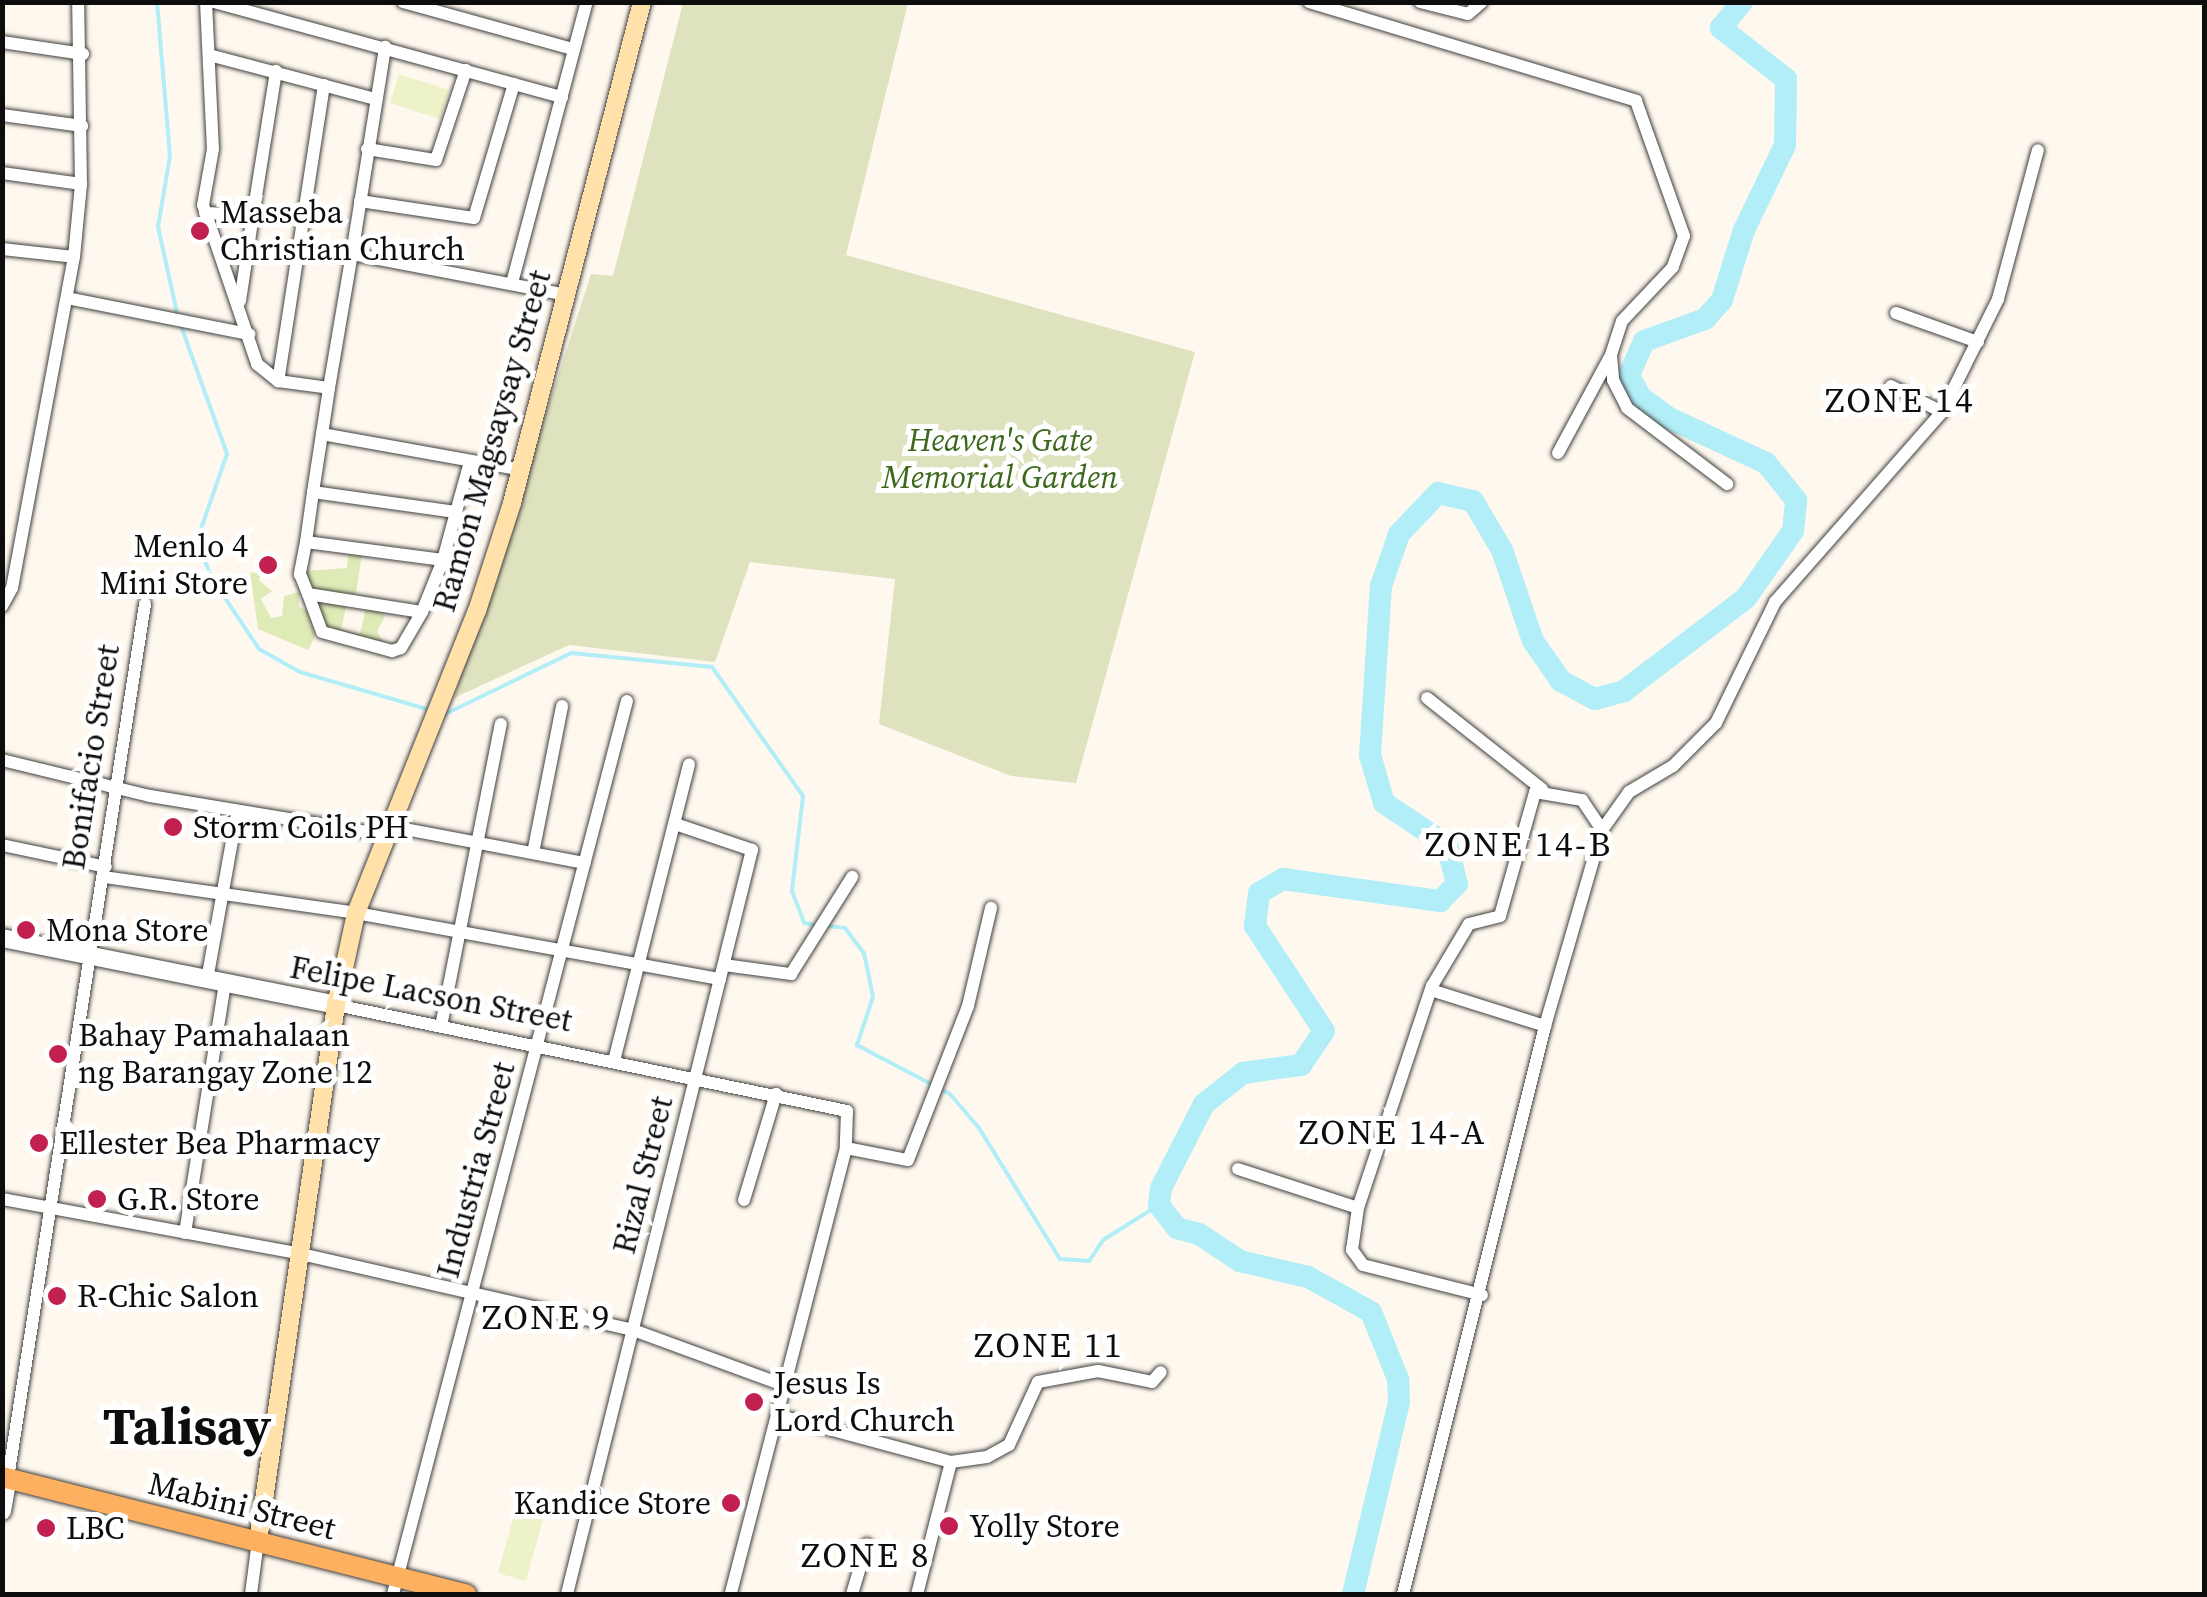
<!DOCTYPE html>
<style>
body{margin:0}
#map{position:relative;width:2207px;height:1597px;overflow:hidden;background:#fff8ee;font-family:"Source Serif 4",serif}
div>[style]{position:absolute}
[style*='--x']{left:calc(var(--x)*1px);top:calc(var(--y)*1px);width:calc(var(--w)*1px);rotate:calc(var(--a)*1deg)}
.green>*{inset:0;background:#deebb6}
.cemetery>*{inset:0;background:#dfe2be}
.pitch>*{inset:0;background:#edf2c8}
.stream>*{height:4px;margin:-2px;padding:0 2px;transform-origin:2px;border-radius:2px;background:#b1eef8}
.river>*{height:22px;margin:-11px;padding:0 11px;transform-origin:11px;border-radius:11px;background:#b1eef8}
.roads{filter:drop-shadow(0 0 2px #404040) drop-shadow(0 0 2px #404040)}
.minor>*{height:12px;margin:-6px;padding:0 6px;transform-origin:6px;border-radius:6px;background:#fff}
.tertiary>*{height:18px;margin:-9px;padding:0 9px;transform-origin:9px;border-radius:9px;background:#fff}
.secondary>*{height:18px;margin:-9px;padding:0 9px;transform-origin:9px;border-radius:9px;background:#ffe1a9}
.primary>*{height:20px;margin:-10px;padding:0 10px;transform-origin:10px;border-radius:10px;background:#fdb160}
.dots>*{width:28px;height:28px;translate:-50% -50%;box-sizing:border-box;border:5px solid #fff;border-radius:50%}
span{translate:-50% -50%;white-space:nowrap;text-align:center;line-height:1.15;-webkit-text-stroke:10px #fff;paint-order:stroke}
.poi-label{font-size:32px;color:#0d0d0d}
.left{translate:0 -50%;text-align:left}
.right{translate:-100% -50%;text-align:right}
.street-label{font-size:32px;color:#0d0d0d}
.park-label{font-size:32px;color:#3d681b;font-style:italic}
.neighbourhood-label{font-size:35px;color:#0d0d0d;letter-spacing:2.5px}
.town-label{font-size:52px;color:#0d0d0d;font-weight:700}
.frame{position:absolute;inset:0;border:5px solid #0d0d0d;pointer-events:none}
</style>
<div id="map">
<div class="green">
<div style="clip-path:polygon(349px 550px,362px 554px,356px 594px,309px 592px,306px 571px,347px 568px)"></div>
<div style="clip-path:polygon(250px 572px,261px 574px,259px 580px,272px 591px,261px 599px,271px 618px,282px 616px,284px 596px,299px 592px,299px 607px,307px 611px,315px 637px,308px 650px,258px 629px)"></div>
<div style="clip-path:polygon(317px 598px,364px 605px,346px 607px,341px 630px,360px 634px,366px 608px,377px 609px,385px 616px,377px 632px,385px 644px,323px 631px)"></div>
</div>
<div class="cemetery">
<div style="clip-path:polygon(683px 3px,908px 3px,846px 255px,1195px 352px,1076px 783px,1011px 776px,879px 724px,895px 579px,750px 562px,715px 662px,569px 645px,454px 698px,591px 274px,613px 276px)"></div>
</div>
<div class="pitch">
<div style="clip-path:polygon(399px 74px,449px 90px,440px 119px,390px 103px)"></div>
<div style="clip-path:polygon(515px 1511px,543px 1519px,526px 1581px,498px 1573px)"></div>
</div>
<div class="stream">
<div style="--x:157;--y:2;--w:155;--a:85.2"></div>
<div style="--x:170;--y:156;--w:72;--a:99.6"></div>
<div style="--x:158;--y:227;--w:92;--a:77.5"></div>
<div style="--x:181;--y:326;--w:136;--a:70.2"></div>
<div style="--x:227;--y:454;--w:91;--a:109.2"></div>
<div style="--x:197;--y:540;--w:40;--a:69"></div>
<div style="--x:211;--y:577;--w:87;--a:56.3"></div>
<div style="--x:259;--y:649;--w:47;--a:29.3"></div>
<div style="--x:300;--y:672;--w:135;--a:16.3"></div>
<div style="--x:443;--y:715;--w:142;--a:-25.8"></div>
<div style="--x:571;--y:653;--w:142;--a:5.7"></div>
<div style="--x:712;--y:667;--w:158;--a:54.8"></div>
<div style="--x:803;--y:796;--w:96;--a:96.6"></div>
<div style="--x:792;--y:891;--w:34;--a:69"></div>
<div style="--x:804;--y:923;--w:13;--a:9"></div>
<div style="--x:827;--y:926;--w:18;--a:6"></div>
<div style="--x:845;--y:928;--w:31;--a:53"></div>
<div style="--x:864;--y:953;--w:45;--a:78.4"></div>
<div style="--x:873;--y:997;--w:51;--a:108.4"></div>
<div style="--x:857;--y:1045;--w:105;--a:27.8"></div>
<div style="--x:950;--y:1094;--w:45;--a:49.5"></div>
<div style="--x:979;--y:1128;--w:154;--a:58.3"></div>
<div style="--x:1060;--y:1259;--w:29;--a:4"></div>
<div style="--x:1089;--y:1261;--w:25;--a:-56"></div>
<div style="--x:1103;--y:1240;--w:66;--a:-32"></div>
</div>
<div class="river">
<div style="--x:1353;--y:1594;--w:197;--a:-76.5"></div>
<div style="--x:1399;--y:1402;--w:23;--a:-92"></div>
<div style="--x:1398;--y:1379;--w:72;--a:-111.9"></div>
<div style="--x:1371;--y:1312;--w:72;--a:-150.9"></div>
<div style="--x:1308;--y:1277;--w:70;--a:-166.8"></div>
<div style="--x:1240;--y:1261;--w:49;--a:-146.6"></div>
<div style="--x:1199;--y:1234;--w:23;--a:-165"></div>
<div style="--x:1177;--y:1228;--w:29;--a:-128"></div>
<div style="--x:1159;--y:1205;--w:17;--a:-83"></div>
<div style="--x:1161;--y:1188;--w:94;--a:-62.9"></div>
<div style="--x:1204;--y:1104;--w:50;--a:-38.5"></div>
<div style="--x:1243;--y:1073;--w:59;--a:-7.9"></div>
<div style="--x:1301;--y:1065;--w:41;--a:-55.9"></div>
<div style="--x:1324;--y:1031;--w:126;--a:-123.3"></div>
<div style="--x:1255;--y:926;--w:33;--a:-83"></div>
<div style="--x:1259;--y:893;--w:28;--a:-30"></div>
<div style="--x:1283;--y:879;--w:159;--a:8"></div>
<div style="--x:1440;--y:901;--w:24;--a:-45"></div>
<div style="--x:1457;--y:884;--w:40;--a:-104.4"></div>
<div style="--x:1447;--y:845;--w:76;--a:-146.3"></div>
<div style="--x:1384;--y:803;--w:50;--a:-106.3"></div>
<div style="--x:1370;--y:755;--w:169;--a:-86.3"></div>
<div style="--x:1381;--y:586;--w:55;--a:-70.9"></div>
<div style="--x:1399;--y:534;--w:57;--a:-46.4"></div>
<div style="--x:1438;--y:493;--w:36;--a:13"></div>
<div style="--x:1473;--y:501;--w:57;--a:59.4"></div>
<div style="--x:1502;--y:550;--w:96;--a:71.2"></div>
<div style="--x:1533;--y:641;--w:49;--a:55"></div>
<div style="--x:1561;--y:681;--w:38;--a:28"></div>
<div style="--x:1595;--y:699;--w:30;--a:-15"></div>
<div style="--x:1624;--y:691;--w:153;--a:-37.3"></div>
<div style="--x:1746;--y:598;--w:82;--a:-55"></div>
<div style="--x:1793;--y:531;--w:31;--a:-84"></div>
<div style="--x:1796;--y:500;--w:48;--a:-129"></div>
<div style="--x:1766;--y:463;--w:107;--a:-155.1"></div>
<div style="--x:1669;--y:418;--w:34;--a:-144"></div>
<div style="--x:1641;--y:398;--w:26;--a:-118"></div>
<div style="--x:1629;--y:375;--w:37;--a:-66"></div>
<div style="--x:1644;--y:341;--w:65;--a:-19.8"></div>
<div style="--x:1705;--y:319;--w:25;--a:-48"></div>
<div style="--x:1722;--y:300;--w:73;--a:-72.6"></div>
<div style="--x:1744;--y:230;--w:94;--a:-64.2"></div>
<div style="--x:1785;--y:145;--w:66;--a:-89.1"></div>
<div style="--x:1786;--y:79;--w:83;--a:-141.9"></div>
<div style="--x:1721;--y:28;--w:33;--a:-51"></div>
</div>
<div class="roads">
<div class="minor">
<div style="--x:206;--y:2;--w:147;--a:87.3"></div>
<div style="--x:213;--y:149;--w:57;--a:100.1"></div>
<div style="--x:203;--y:205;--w:168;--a:71.2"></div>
<div style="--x:257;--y:364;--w:27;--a:39"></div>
<div style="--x:214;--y:2;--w:361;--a:15.3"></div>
<div style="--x:403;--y:2;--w:176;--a:15.5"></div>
<div style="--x:1309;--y:2;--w:342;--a:16.8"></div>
<div style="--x:1636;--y:101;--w:143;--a:70.4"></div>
<div style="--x:1684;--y:236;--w:33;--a:110"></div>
<div style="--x:1673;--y:267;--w:74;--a:133.4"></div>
<div style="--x:1622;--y:321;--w:36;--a:108"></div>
<div style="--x:1611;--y:355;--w:25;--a:85"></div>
<div style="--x:1613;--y:380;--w:31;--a:63"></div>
<div style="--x:1627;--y:408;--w:126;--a:37.2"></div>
<div style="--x:1420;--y:2;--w:49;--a:14"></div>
<div style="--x:1468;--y:14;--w:18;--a:-41"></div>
<div style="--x:2;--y:42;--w:82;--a:8.4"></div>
<div style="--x:209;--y:55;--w:172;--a:14.8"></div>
<div style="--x:324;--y:85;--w:300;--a:98.8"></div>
<div style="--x:278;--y:381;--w:51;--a:7.8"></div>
<div style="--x:2;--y:115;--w:81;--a:7.8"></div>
<div style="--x:367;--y:149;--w:70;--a:9.1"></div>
<div style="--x:436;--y:160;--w:95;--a:-71.6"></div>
<div style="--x:2;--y:173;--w:80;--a:7.9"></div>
<div style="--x:360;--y:201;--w:115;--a:8.5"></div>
<div style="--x:474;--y:218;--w:140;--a:-73.4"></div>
<div style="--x:205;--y:213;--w:48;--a:2.4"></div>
<div style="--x:253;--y:215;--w:146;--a:-80.9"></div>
<div style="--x:2;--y:249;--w:72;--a:6.3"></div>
<div style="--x:352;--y:254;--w:210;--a:-80.9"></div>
<div style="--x:512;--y:283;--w:291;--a:-75.1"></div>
<div style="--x:67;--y:298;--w:186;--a:11.2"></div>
<div style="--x:240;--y:301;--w:87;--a:-81.4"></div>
<div style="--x:1896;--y:313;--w:87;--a:19.5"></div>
<div style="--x:1891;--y:386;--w:57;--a:27"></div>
<div style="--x:322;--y:434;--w:203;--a:10.2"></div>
<div style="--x:1558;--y:453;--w:109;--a:-61.6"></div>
<div style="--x:313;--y:492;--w:144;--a:8"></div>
<div style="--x:456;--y:512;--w:50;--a:105.2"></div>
<div style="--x:443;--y:560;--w:138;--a:-172.5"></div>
<div style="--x:306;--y:542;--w:50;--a:-82"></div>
<div style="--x:313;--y:492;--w:59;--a:-81.2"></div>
<div style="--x:322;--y:434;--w:47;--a:-81.3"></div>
<div style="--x:329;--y:388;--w:136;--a:-80.3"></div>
<div style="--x:352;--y:254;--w:219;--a:10.8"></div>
<div style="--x:456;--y:512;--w:52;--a:-74.4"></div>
<div style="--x:306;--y:542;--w:33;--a:101"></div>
<div style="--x:300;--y:574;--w:22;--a:68"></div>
<div style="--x:308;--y:594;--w:115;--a:9"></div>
<div style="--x:422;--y:612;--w:56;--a:-68"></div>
<div style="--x:308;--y:594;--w:40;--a:69.8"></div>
<div style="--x:322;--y:632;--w:73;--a:15.2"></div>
<div style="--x:392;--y:651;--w:9;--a:-18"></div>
<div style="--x:401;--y:648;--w:42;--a:-59.7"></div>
<div style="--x:2;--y:606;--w:21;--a:-61"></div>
<div style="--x:12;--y:588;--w:337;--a:-79.4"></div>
<div style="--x:74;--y:257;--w:73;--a:-84.5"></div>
<div style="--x:81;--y:184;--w:182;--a:-90.9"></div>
<div style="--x:1427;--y:698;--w:147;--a:38.4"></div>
<div style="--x:2;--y:760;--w:152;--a:13.7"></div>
<div style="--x:150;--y:796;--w:238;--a:9.4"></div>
<div style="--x:389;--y:826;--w:199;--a:10.7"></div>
<div style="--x:2;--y:845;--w:106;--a:11.9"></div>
<div style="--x:533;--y:853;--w:150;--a:-78.8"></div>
<div style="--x:104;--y:877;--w:255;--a:8.1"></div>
<div style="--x:356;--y:913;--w:370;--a:10.3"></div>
<div style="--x:724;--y:965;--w:68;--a:7.7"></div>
<div style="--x:791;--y:974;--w:115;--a:-57.8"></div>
<div style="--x:207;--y:980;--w:170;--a:-79.8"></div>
<div style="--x:1431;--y:990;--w:120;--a:17.5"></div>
<div style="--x:336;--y:1005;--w:522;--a:11.72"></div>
<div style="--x:847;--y:1111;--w:37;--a:92"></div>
<div style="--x:846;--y:1148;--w:461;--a:104.5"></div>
<div style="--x:441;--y:1026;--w:308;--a:-78.8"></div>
<div style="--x:614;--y:1061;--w:306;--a:-75.8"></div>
<div style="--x:846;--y:1148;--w:63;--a:11"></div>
<div style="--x:908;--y:1160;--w:165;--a:-68.7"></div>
<div style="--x:968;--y:1006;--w:101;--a:-76.8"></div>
<div style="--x:1238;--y:1169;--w:126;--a:18"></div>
<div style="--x:2;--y:1199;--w:304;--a:10.4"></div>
<div style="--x:301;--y:1254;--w:341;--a:12.9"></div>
<div style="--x:633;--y:1330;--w:163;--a:20.1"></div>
<div style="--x:744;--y:1200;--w:111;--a:-73.2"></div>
<div style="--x:185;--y:1233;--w:254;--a:-80.9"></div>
<div style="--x:1482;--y:1295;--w:123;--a:-165.9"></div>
<div style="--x:1363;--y:1265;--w:19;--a:-126"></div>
<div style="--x:1352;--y:1250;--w:42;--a:-81.9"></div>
<div style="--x:1358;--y:1208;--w:234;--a:-71.6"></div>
<div style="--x:1432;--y:986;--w:72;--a:-59.2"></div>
<div style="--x:1469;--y:924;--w:32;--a:-14"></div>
<div style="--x:1500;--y:916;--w:129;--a:-74.2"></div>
<div style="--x:1535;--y:792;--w:48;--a:9.7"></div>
<div style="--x:1582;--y:800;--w:36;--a:56"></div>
<div style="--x:777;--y:1415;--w:180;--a:15.1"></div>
<div style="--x:951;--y:1462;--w:136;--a:104.4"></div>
<div style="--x:951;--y:1462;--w:36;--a:-8"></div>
<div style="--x:987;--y:1457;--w:25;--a:-29"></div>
<div style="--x:1009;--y:1445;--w:69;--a:-65.3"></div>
<div style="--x:1038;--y:1382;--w:61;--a:-10.4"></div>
<div style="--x:1098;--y:1371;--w:55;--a:11.5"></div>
<div style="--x:1152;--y:1382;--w:13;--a:-48"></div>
<div style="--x:8;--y:1478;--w:885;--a:-81.09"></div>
<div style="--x:251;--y:1594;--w:53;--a:-82.5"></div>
<div style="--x:393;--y:1594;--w:923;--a:-75.32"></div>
<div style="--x:567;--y:1594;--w:767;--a:-76.04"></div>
<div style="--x:752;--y:850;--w:81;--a:-161.3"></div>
<div style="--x:852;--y:1594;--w:52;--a:-73.3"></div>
<div style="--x:1403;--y:1594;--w:585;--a:-75.96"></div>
<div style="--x:1545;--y:1026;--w:204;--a:-73.8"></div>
<div style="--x:1602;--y:830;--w:47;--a:-54.6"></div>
<div style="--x:1629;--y:792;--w:51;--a:-30.6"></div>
<div style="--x:1673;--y:766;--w:61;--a:-45"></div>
<div style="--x:1716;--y:723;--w:135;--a:-64"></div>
<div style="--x:1775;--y:602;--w:253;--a:-48.7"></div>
<div style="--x:1942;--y:412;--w:126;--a:-63.6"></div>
<div style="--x:1998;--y:299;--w:154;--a:-75"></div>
</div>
<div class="tertiary">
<div style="--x:2;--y:938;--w:341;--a:11.3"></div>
<div style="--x:2;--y:1511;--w:34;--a:-80"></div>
</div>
<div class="secondary">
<div style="--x:258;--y:1541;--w:542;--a:-81.72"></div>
<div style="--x:336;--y:1005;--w:94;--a:-77.7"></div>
<div style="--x:356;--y:913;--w:325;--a:-68.2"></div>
<div style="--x:477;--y:611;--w:114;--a:-72"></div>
<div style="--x:512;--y:503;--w:518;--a:-75.45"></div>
</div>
<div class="primary">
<div style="--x:2;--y:1477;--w:479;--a:14.2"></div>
</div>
</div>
<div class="dots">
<div style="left:200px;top:231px;background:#c2204f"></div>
<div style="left:268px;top:565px;background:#c2204f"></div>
<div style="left:173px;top:827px;background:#c2204f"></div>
<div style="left:26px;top:930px;background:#c2204f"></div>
<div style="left:58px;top:1054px;background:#c2204f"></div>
<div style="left:39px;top:1143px;background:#c2204f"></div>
<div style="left:97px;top:1199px;background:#c2204f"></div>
<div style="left:57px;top:1296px;background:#c2204f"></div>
<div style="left:754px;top:1402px;background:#c2204f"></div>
<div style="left:731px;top:1503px;background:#c2204f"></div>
<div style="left:949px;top:1526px;background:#c2204f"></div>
<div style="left:46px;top:1528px;background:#c2204f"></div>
</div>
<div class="poi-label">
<span class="left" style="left:220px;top:231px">Masseba<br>Christian Church</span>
<span class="right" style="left:248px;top:565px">Menlo 4<br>Mini Store</span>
<span class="left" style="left:193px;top:827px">Storm Coils PH</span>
<span class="left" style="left:46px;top:930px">Mona Store</span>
<span class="left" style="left:78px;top:1054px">Bahay Pamahalaan<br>ng Barangay Zone 12</span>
<span class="left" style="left:59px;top:1143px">Ellester Bea Pharmacy</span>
<span class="left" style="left:117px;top:1199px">G.R. Store</span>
<span class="left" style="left:77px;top:1296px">R-Chic Salon</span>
<span class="left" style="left:774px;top:1402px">Jesus Is<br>Lord Church</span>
<span class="right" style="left:711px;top:1503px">Kandice Store</span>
<span class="left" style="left:969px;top:1526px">Yolly Store</span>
<span class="left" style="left:66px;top:1528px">LBC</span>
</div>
<div class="street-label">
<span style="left:492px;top:441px;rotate:-74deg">Ramon Magsaysay Street</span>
<span style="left:91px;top:757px;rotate:-81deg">Bonifacio Street</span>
<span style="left:431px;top:994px;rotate:11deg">Felipe Lacson Street</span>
<span style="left:476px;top:1170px;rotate:-75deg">Industria Street</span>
<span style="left:643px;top:1175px;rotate:-76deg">Rizal Street</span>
<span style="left:242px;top:1506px;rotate:14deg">Mabini Street</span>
</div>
<div class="park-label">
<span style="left:1000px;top:459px">Heaven's Gate<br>Memorial Garden</span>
</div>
<div class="neighbourhood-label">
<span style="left:1900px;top:400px">ZONE 14</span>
<span style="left:1519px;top:844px">ZONE 14-B</span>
<span style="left:1393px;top:1132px">ZONE 14-A</span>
<span style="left:547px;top:1317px">ZONE 9</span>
<span style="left:1049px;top:1345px">ZONE 11</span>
<span style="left:866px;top:1555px">ZONE 8</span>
</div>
<div class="town-label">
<span style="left:187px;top:1426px">Talisay</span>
</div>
<div class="frame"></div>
</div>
